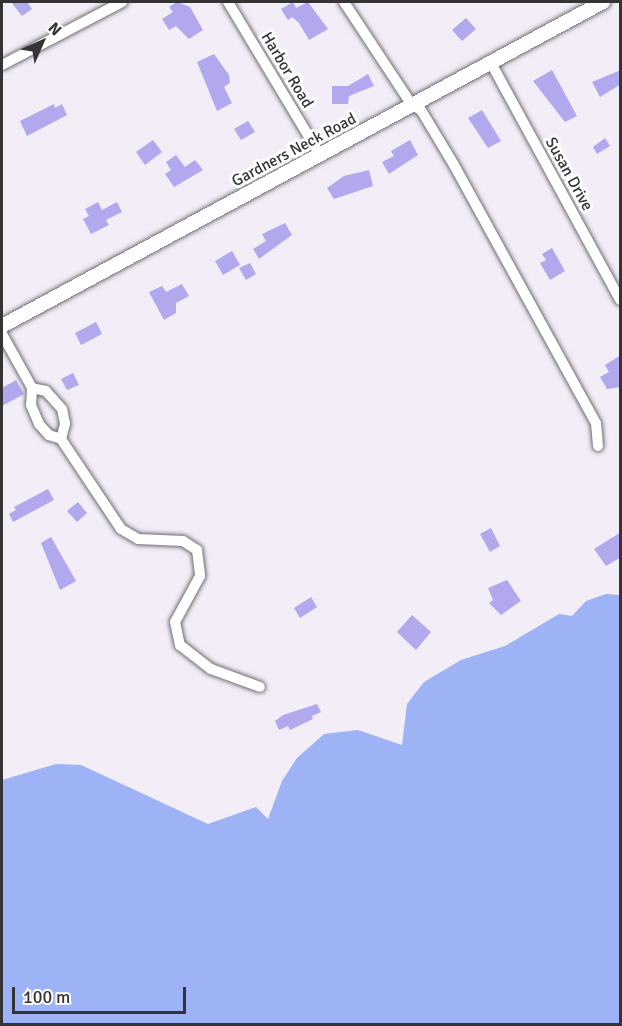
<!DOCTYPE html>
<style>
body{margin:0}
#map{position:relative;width:622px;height:1026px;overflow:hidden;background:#f2edf7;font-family:Signika,sans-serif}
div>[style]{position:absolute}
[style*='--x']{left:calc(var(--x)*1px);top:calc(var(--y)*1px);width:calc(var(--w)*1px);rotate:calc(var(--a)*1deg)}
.water>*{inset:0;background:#9eb3f6}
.building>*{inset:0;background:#b2a8ee}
.roads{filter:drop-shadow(0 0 2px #716c74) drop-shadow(0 0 2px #716c74)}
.minor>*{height:10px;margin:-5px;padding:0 5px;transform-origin:5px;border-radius:5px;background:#fff}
.tertiary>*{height:14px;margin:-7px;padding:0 7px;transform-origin:7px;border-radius:7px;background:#fff}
span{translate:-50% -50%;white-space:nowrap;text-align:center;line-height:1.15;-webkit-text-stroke:6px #fdfcfe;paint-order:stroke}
.street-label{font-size:16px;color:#353336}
.frame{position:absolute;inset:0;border:3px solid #353336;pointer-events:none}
.north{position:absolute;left:12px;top:12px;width:60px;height:60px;-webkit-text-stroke:4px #fdfcfe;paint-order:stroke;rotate:45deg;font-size:16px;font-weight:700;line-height:24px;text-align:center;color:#353336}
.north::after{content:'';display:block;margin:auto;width:21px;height:27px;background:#353336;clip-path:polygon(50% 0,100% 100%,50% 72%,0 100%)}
.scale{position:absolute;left:12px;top:987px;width:174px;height:27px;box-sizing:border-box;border:3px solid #353336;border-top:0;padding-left:8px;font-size:18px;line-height:21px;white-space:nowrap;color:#353336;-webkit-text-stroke:4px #fdfcfe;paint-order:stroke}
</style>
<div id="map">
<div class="water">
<div style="clip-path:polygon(606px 594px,620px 595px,620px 1024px,2px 1024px,2px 780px,56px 764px,81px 765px,208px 824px,256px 807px,268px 819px,282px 781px,297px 758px,324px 734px,358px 730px,402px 745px,407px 704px,424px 682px,461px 660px,505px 646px,559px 614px,572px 616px,586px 601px)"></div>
</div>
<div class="building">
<div style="clip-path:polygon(11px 2px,27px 2px,32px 9px,22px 16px)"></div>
<div style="clip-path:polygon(177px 2px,190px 7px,203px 30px,189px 39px,176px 26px,169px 30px,162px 19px,173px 12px,169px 7px)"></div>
<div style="clip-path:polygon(293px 2px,296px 8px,308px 2px,328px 29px,309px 40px,299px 23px,292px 17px,288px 20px,281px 9px)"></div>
<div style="clip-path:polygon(466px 18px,476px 29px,462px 41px,452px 30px)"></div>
<div style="clip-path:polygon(214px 54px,229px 75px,230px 83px,224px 87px,232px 103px,217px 111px,197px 62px)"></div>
<div style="clip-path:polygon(552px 70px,577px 116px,565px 122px,533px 81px)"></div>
<div style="clip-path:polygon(621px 70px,621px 84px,600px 97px,592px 82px)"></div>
<div style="clip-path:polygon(368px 74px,374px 86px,349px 96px,348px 104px,332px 104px,332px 86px,348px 86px)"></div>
<div style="clip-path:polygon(54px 104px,55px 108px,62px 104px,67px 115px,27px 136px,20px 121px)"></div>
<div style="clip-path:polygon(482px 110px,501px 141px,488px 148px,468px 118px)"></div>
<div style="clip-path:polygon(248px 121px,255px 132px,241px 140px,234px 129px)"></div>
<div style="clip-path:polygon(605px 138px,610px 146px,597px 154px,593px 147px)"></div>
<div style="clip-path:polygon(153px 140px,162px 152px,145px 165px,136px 152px)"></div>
<div style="clip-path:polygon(410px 140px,418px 155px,389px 174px,382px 162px,394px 156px,391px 151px)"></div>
<div style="clip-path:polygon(176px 155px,185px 167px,195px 160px,203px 170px,174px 187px,165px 174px,171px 170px,166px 162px)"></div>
<div style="clip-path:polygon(369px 170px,373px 186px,334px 199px,327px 188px,344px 176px)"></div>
<div style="clip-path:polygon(98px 202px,102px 210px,117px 202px,122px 212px,106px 220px,109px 225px,91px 234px,83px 219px,89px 216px,85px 209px)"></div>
<div style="clip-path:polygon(285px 223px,292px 235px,259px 259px,253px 249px,266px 241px,262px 234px)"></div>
<div style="clip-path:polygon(552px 248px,565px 271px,550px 280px,540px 263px,546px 260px,542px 254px)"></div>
<div style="clip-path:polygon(232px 251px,240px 265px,223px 275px,215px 261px)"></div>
<div style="clip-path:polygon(250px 263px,256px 274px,246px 280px,239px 268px)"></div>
<div style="clip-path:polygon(182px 284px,189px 296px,176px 303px,176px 313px,164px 320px,149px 292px,162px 286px,166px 292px)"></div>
<div style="clip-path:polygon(96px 322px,102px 334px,81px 345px,75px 333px)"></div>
<div style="clip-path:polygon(621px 355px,621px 387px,607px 389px,600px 377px,609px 372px,605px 365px)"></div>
<div style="clip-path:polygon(73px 373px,79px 385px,67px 390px,61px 379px)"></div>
<div style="clip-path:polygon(16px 380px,24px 394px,2px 406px,2px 388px)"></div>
<div style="clip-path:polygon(48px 489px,54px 500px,13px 522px,9px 514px,16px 510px,14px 507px)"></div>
<div style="clip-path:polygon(78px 502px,87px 513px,77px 522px,67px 511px)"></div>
<div style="clip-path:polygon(491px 528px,500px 546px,490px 552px,480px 534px)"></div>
<div style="clip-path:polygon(621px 532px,621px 557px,606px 566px,594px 549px)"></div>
<div style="clip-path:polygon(51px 537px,76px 581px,60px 590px,41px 543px)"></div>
<div style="clip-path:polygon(507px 580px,521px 601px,501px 615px,489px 603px,493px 600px,488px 588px)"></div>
<div style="clip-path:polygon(311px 597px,317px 607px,300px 618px,294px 608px)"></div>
<div style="clip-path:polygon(412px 615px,431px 632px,416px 650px,397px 632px)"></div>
<div style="clip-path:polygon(317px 704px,321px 712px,312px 716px,313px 719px,290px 730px,288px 726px,279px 730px,275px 721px,283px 715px)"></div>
</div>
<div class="roads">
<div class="minor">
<div style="--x:228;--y:2;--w:179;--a:59"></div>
<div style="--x:344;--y:2;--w:123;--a:56.6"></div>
<div style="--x:412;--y:105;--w:10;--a:29"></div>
<div style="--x:421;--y:110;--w:64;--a:59"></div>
<div style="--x:454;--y:165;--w:294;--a:61.2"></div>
<div style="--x:596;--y:423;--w:23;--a:85"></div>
<div style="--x:491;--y:63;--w:270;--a:61.4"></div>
<div style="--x:2;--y:65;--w:136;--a:-27.7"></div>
<div style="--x:2;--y:334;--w:62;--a:60.9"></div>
<div style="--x:61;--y:439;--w:16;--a:-75"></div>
<div style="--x:65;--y:424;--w:15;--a:-101"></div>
<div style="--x:62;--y:409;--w:24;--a:-132"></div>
<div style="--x:46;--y:391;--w:14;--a:-168"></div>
<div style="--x:32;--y:388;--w:17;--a:93"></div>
<div style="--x:31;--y:405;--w:21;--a:67"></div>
<div style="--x:39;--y:424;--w:15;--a:48"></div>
<div style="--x:49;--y:435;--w:13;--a:18"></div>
<div style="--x:61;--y:439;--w:108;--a:56.3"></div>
<div style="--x:121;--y:529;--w:20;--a:30"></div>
<div style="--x:138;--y:539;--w:45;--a:2.5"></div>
<div style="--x:183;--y:541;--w:17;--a:33"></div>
<div style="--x:197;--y:550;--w:26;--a:83"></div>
<div style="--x:200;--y:576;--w:52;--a:118.5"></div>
<div style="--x:175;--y:622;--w:24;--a:78"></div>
<div style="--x:180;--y:645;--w:39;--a:38"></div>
<div style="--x:211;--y:669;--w:52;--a:20.2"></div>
</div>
<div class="tertiary">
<div style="--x:2;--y:326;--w:683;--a:-28.33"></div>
</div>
</div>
<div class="street-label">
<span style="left:287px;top:70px;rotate:59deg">Harbor Road</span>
<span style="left:294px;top:150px;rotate:-28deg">Gardners Neck Road</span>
<span style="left:569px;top:174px;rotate:61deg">Susan Drive</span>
</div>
<div class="frame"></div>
<div class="north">N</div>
<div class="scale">100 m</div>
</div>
